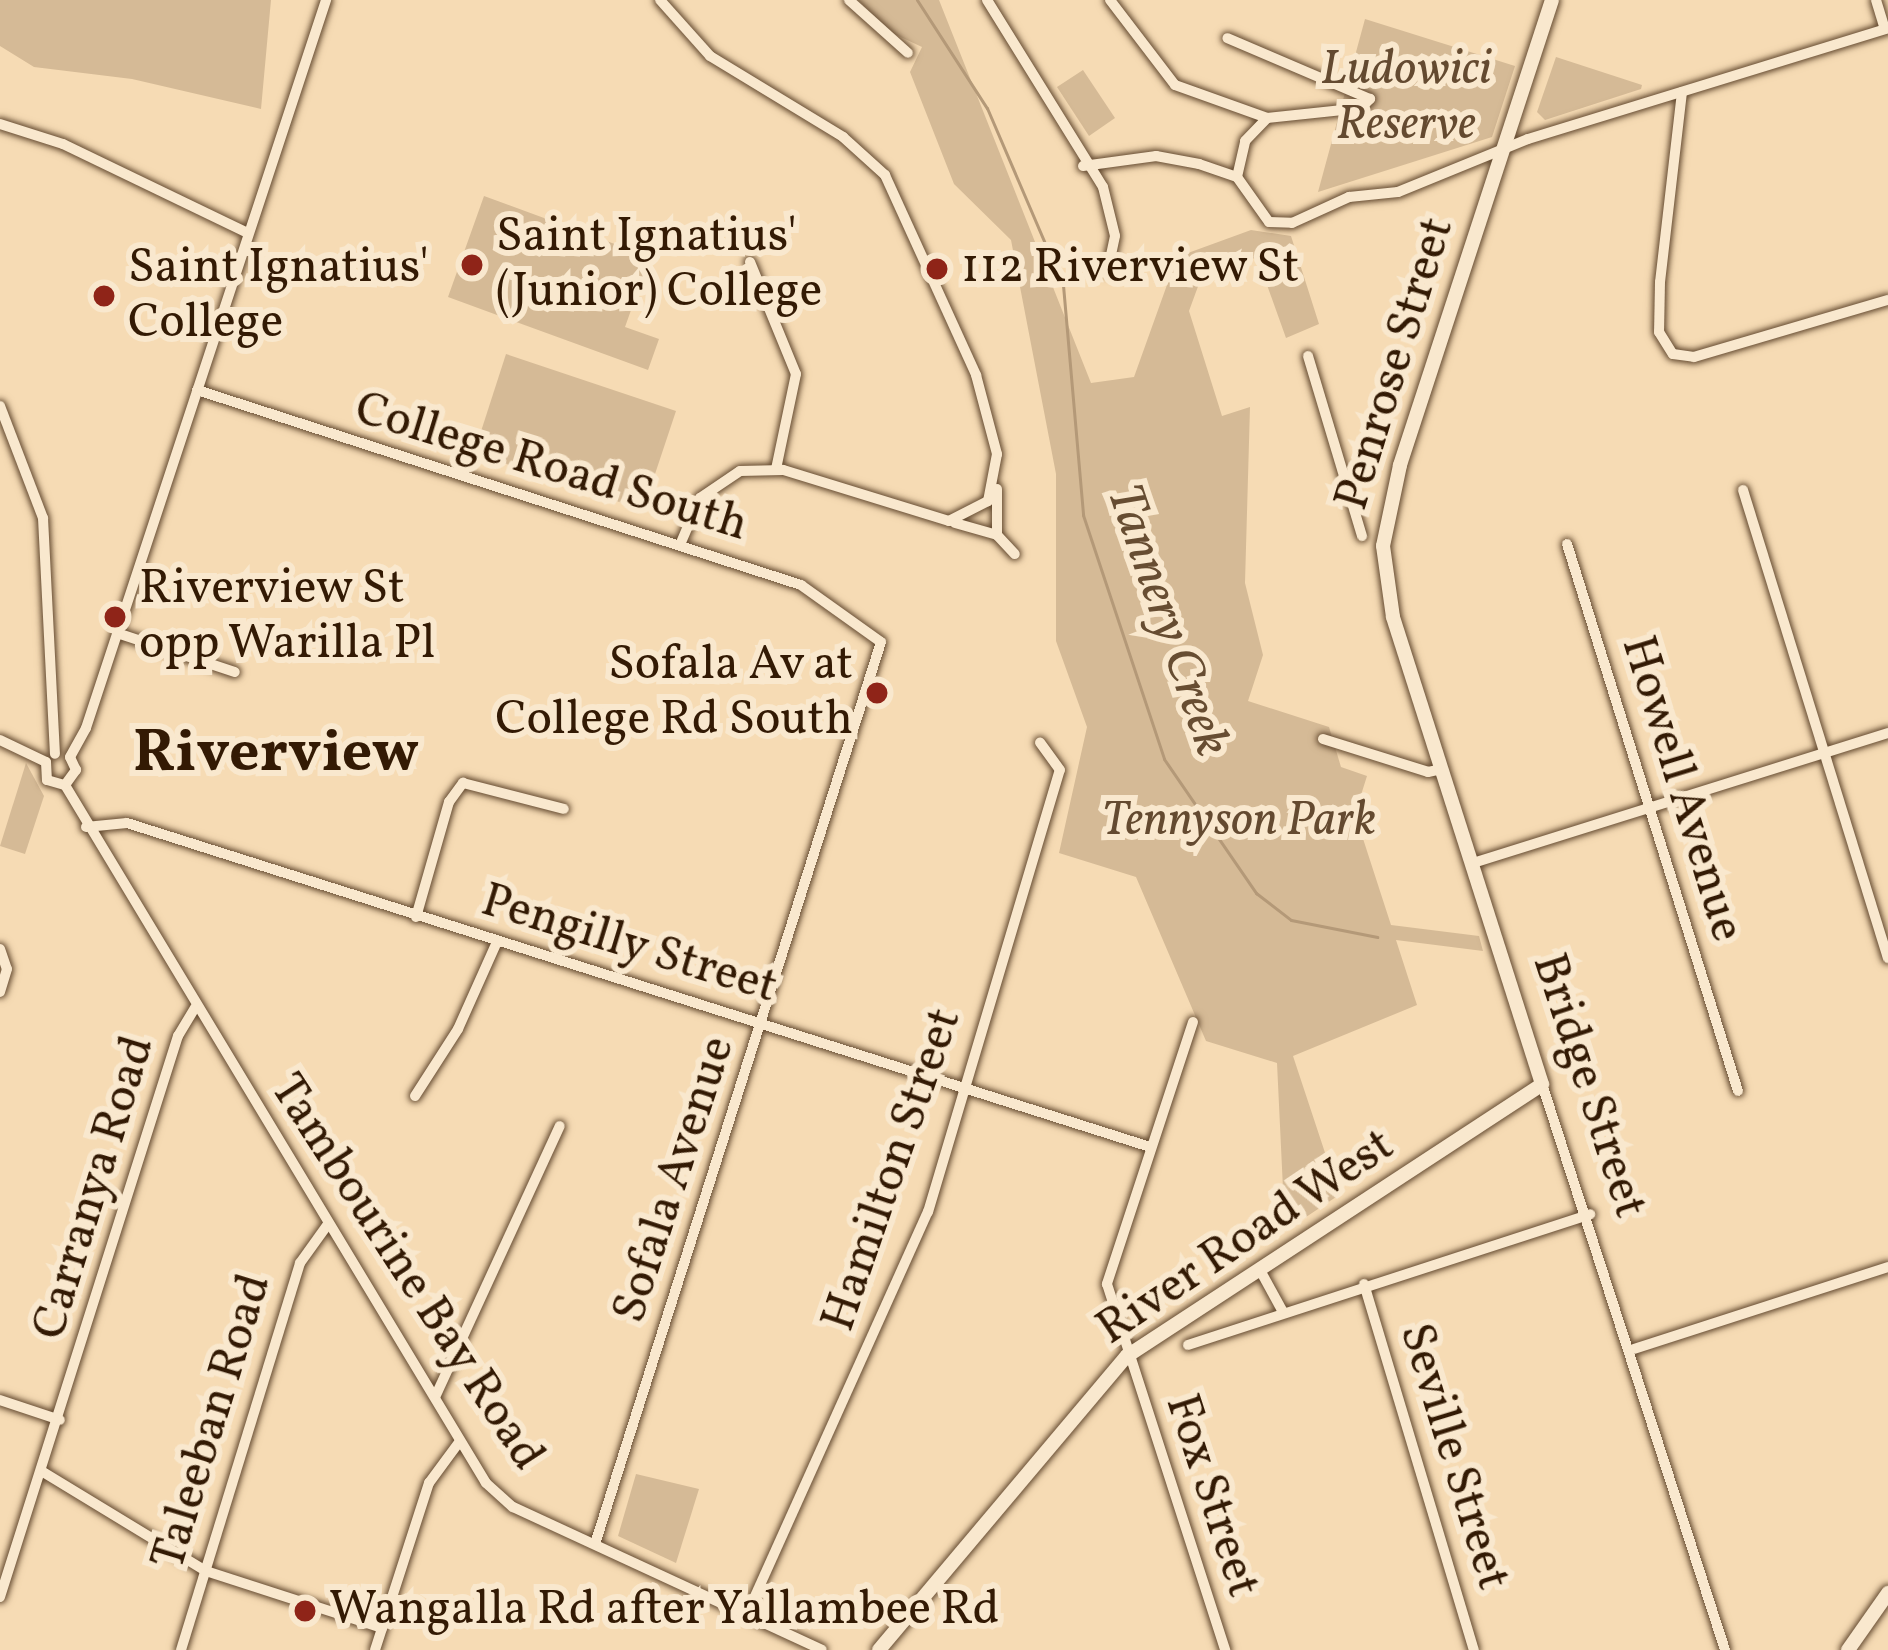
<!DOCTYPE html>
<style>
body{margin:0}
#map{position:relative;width:1888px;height:1650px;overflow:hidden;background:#f6dbb4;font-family:Vollkorn,serif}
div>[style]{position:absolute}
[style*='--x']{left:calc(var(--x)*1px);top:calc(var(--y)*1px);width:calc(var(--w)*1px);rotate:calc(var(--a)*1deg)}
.green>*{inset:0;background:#d5ba96}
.stream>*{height:3px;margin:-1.5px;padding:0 1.5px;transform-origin:1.5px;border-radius:1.5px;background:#b49978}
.roads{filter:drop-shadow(0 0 3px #644a30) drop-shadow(0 0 3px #644a30)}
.street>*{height:10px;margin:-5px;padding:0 5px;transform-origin:5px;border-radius:5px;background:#f9e8ce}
.secondary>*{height:14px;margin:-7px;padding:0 7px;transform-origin:7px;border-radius:7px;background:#f9e8ce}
.dots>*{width:33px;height:33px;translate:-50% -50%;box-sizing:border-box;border:6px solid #f9e8ce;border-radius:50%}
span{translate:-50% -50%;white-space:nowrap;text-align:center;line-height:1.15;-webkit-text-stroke:12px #f9e8ce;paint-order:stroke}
.park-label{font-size:48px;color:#644a30;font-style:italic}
.poi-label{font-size:48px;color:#331a04}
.left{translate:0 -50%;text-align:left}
.right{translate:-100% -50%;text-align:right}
.street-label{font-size:48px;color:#331a04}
.water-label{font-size:51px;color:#674d32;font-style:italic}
.district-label{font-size:60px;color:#331a04;font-weight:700}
</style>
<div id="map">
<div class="green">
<div style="clip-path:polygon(0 0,271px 0,261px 109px,132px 79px,34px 67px,0 46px)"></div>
<div style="clip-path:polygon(858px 0,939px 0,1091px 383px,1134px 377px,1177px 257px,1251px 230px,1291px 236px,1319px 324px,1286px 338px,1257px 257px,1200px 281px,1189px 311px,1222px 416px,1250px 407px,1245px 583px,1263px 655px,1248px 701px,1329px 727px,1341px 767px,1367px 776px,1355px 814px,1391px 925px,1479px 936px,1483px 951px,1396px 940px,1417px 1005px,1293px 1056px,1339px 1195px,1285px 1231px,1277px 1063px,1206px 1041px,1136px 877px,1059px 853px,1087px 727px,1056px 641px,1056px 474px,1011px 240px,954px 184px,910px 72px,922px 47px,892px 33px)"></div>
<div style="clip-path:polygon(1365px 19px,1515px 66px,1492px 137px,1318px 192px)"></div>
<div style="clip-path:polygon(1556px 57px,1642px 85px,1641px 89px,1545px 120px,1537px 112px)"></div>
<div style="clip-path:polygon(1083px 70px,1115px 118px,1089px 136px,1057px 87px)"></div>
<div style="clip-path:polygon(484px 196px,650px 257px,625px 327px,659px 339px,648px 370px,448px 297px)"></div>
<div style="clip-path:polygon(506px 354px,676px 411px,643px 510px,474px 453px)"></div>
<div style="clip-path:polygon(26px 763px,44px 796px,25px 854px,0 846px)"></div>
<div style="clip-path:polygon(636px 1474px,699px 1489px,676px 1563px,618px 1536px)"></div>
</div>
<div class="stream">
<div style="--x:917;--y:0;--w:129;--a:57.1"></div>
<div style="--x:987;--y:108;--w:193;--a:66.8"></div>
<div style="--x:1063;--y:285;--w:231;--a:85"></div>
<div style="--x:1083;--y:515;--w:257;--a:71.6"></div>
<div style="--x:1164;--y:759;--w:163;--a:55.5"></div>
<div style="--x:1256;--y:893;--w:44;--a:37.6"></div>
<div style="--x:1291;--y:920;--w:88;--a:11.2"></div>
</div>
<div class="roads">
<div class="street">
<div style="--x:660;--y:0;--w:75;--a:48.2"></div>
<div style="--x:710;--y:56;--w:156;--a:31.3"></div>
<div style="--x:843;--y:137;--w:57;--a:42.1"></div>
<div style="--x:885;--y:175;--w:220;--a:65.5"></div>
<div style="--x:976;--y:375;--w:82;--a:75.1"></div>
<div style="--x:997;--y:454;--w:48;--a:100.8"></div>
<div style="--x:988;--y:501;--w:44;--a:152.9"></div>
<div style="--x:949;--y:521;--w:174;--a:-162.9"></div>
<div style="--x:783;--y:470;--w:43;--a:178.7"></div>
<div style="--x:740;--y:471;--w:48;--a:146"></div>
<div style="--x:700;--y:498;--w:51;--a:113.1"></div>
<div style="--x:849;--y:0;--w:79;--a:41.9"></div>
<div style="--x:987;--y:0;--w:220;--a:58.2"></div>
<div style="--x:1103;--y:187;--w:50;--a:76.2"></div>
<div style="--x:1115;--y:236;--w:35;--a:102"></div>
<div style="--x:1110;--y:0;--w:107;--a:52.6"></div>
<div style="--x:1175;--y:85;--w:98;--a:19.7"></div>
<div style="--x:1267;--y:118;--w:95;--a:-6.1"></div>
<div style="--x:1361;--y:108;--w:13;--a:-45"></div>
<div style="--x:1370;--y:99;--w:155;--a:-156.9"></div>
<div style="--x:1876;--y:0;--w:30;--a:73"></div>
<div style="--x:1682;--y:92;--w:191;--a:96.6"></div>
<div style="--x:1660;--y:282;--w:50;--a:91.1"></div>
<div style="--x:1659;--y:332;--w:26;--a:58"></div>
<div style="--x:1673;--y:354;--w:21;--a:8"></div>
<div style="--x:1694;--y:357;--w:202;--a:-16.4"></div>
<div style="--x:0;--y:124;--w:66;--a:17.6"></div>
<div style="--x:63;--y:144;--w:205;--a:25.7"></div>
<div style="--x:1083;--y:166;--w:74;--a:-7.8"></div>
<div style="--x:1156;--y:156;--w:44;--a:10.5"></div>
<div style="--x:1199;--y:164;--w:40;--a:18.9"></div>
<div style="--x:1237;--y:177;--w:55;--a:54.6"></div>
<div style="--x:1269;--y:222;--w:23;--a:2"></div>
<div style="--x:1292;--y:223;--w:63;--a:-24.5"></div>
<div style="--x:1349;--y:197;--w:49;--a:-5.8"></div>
<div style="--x:1398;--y:192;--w:140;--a:-22.2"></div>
<div style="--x:1528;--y:139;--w:377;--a:-17.1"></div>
<div style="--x:1237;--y:177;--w:37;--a:-77"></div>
<div style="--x:1245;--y:141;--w:32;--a:-46"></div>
<div style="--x:750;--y:262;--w:121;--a:67.7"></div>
<div style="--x:796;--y:374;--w:97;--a:101.9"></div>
<div style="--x:1308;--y:356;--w:188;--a:73.3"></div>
<div style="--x:197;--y:390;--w:635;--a:17.89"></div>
<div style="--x:801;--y:585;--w:98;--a:35.5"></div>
<div style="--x:881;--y:642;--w:946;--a:107.59"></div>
<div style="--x:0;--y:406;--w:120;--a:69"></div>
<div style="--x:43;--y:518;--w:236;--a:87.1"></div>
<div style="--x:1743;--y:490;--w:490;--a:72.8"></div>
<div style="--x:955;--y:523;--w:44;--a:15.9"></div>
<div style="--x:997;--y:535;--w:46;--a:-90"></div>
<div style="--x:997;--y:535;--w:26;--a:47"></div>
<div style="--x:1567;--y:544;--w:573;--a:72.64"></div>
<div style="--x:117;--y:633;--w:124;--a:18.3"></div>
<div style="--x:1323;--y:739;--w:110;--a:17.4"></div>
<div style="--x:1428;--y:772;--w:14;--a:-12"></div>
<div style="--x:0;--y:740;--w:51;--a:25.6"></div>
<div style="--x:70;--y:757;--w:33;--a:-61"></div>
<div style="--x:86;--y:728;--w:767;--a:-71.75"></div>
<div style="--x:46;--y:762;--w:18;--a:87"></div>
<div style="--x:47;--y:780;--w:19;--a:16"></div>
<div style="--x:65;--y:785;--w:19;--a:-54"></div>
<div style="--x:76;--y:770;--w:14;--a:-115"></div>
<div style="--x:65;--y:785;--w:815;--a:58.9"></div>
<div style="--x:486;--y:1483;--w:36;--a:42"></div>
<div style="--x:513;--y:1507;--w:340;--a:24.8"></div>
<div style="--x:86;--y:827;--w:41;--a:-5.6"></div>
<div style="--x:127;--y:823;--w:1073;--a:17.57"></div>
<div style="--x:1473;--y:863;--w:435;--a:-17.4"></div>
<div style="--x:416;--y:917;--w:120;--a:-74"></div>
<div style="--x:449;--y:802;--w:24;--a:-54"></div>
<div style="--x:463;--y:783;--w:104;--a:14.4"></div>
<div style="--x:0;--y:949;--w:21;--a:71"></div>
<div style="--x:7;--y:969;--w:24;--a:107"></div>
<div style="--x:1193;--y:1022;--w:276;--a:108.2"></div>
<div style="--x:1107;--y:1284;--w:385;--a:72.1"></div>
<div style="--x:1542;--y:1084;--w:595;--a:72.08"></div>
<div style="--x:415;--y:1096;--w:80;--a:-57.3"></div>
<div style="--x:458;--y:1029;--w:95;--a:-65.9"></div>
<div style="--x:1260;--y:1270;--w:48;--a:61.3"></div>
<div style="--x:1364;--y:1284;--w:382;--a:73.3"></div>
<div style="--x:1188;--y:1345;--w:423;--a:-18"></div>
<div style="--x:1634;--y:1349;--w:267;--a:-17.9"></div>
<div style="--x:436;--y:1395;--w:296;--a:-65.3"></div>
<div style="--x:0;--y:1400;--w:63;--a:18.4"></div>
<div style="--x:43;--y:1472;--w:191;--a:31.3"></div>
<div style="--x:206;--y:1571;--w:185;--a:17.9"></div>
<div style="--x:0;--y:1597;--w:589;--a:-72.4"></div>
<div style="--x:178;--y:1036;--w:33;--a:-59"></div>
<div style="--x:747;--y:1614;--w:441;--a:-65.8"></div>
<div style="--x:928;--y:1212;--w:461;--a:-73.4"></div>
<div style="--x:1060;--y:770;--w:34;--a:-126"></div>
<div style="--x:181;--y:1650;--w:405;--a:-72.9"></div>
<div style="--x:300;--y:1263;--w:48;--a:-54.3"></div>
<div style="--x:375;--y:1650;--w:176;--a:-72.1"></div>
<div style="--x:429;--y:1483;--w:52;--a:-53.6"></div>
</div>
<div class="secondary">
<div style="--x:879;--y:1650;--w:385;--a:-49.9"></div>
<div style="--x:1127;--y:1356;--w:496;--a:-33.2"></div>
<div style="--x:1542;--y:1084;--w:490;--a:-107.7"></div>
<div style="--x:1393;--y:617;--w:72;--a:-98"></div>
<div style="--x:1383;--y:546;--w:83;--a:-78.1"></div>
<div style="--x:1400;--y:465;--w:489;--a:-71.9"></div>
<div style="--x:1848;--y:1650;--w:70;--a:-54.9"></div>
</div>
</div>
<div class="dots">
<div style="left:472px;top:265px;background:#8f2418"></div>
<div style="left:937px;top:269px;background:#8f2418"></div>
<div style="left:104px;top:296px;background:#8f2418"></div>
<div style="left:115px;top:617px;background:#8f2418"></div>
<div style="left:877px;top:693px;background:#8f2418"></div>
<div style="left:305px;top:1611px;background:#8f2418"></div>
</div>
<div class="park-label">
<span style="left:1406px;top:98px">Ludowici<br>Reserve</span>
<span style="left:1239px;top:822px">Tennyson Park</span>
</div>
<div class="poi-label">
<span class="left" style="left:496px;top:265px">Saint Ignatius'<br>(Junior) College</span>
<span class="left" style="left:128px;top:296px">Saint Ignatius'<br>College</span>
<span class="left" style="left:961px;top:269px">112 Riverview St</span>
<span class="left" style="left:139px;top:617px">Riverview St<br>opp Warilla Pl</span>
<span class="right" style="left:853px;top:693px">Sofala Av at<br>College Rd South</span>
<span class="left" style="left:329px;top:1611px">Wangalla Rd after Yallambee Rd</span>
</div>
<div class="street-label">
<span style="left:1396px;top:364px;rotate:-73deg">Penrose Street</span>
<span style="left:551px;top:468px;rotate:17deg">College Road South</span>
<span style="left:1681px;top:789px;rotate:73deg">Howell Avenue</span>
<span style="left:629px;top:945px;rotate:17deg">Pengilly Street</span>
<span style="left:1588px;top:1086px;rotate:72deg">Bridge Street</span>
<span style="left:893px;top:1170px;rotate:-71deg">Hamilton Street</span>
<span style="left:675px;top:1180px;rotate:-72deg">Sofala Avenue</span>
<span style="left:95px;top:1188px;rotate:-73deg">Carranya Road</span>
<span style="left:1246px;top:1238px;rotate:-34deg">River Road West</span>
<span style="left:406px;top:1273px;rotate:57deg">Tambourine Bay Road</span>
<span style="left:213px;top:1422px;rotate:-73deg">Taleeban Road</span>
<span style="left:1453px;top:1457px;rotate:73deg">Seville Street</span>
<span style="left:1211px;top:1496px;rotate:72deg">Fox Street</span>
</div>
<div class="water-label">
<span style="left:1166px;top:621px;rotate:71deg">Tannery Creek</span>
</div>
<div class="district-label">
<span style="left:276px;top:754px">Riverview</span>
</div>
</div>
